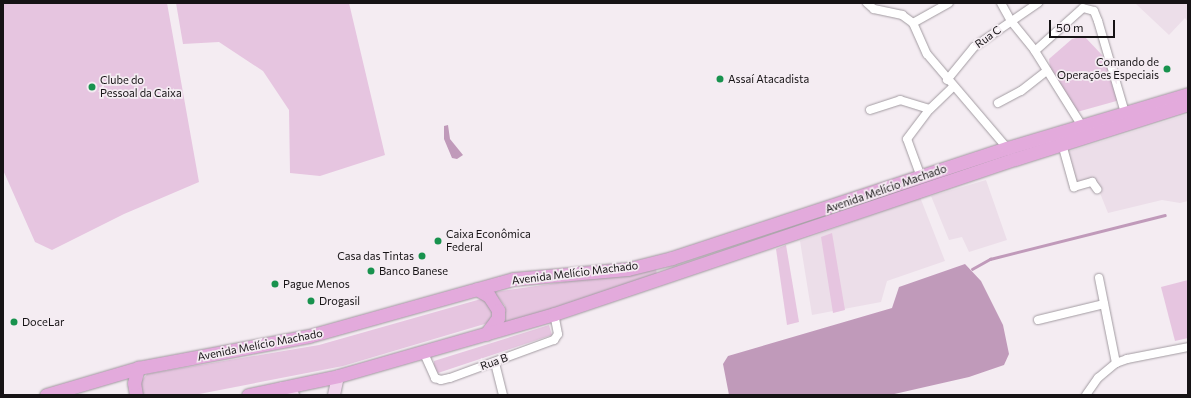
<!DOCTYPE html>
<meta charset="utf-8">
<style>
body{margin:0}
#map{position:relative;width:1191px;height:398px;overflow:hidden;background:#f4ecf2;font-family:Commissioner,sans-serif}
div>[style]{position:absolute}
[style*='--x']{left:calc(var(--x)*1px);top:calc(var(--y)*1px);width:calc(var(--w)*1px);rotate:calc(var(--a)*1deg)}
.built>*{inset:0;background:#ecdee9}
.green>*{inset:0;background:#e6c5e0}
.water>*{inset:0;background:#c09aba}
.stream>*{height:2.5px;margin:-1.25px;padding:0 1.25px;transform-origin:1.25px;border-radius:1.25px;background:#c09aba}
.roads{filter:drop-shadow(0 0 1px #a29ba1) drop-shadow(0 0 1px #a29ba1)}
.street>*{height:8px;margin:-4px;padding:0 4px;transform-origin:4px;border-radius:4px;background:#fff}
.secondary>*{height:12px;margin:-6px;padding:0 6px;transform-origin:6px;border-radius:6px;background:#f1d5ed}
.primary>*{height:13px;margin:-6.5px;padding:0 6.5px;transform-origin:6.5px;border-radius:6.5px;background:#e3aadc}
.dots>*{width:11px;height:11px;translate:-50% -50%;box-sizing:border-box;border:2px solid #f4ecf2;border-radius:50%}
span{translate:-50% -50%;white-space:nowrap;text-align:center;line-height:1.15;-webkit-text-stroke:3.5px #f4ecf2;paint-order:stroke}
.street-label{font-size:11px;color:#161315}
.poi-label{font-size:11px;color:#161315}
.right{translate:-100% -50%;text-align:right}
.left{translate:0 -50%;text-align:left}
.frame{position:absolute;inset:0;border:4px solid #161315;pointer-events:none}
.scale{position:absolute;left:1049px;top:20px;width:66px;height:18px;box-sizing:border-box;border:2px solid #161315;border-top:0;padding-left:5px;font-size:12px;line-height:14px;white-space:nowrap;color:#161315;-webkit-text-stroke:3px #f4ecf2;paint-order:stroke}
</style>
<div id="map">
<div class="built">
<div style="clip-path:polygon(1135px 3px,1188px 3px,1188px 22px,1185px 18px,1169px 35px)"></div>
<div style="clip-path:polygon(1188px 114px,1188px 201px,1180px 203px,1162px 200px,1108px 213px,1094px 178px,1077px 184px,1067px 152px)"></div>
<div style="clip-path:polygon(986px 180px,1007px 240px,969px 252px,962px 237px,949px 240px,931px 196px)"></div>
<div style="clip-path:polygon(920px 197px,945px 261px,887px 281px,881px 302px,812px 315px,800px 241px)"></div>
</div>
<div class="green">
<div style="clip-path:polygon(3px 3px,167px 3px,199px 182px,124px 214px,52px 250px,35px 242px,3px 170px)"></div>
<div style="clip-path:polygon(176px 3px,349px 3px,385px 155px,320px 176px,290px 173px,289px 110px,263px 71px,219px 42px,183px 44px)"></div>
<div style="clip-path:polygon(1084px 36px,1102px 55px,1120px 100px,1077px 112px,1050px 68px,1049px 59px,1072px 39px)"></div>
<div style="clip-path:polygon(832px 233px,845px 310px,833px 313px,821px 237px)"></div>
<div style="clip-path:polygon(786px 245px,799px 322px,787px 325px,776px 249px)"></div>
<div style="clip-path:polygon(656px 269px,657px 275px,503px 327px,505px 306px,494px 292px)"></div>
<div style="clip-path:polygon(1188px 280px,1188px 338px,1175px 341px,1161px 287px)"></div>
<div style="clip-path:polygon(481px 299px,488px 301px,494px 311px,488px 323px,343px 366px,194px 395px,142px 394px,139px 384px,147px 374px,319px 345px)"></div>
<div style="clip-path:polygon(549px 325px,552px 335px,438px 373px,434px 369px,434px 361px)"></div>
</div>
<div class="water">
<div style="clip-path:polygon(448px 125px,450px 139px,463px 155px,457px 159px,452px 158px,444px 139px,444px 126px)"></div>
<div style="clip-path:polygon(965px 264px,981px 281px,1003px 325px,1009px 354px,1004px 365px,969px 377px,890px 395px,729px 395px,723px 364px,728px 356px,892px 308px,899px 287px)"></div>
</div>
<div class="stream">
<div style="--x:972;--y:269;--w:21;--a:-29"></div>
<div style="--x:990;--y:259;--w:180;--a:-14.1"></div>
</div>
<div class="roads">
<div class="street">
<div style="--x:867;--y:3;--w:9;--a:41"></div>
<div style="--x:874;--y:9;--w:29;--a:12"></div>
<div style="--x:902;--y:15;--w:14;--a:36"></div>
<div style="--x:913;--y:23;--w:34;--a:66"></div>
<div style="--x:927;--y:54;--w:123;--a:49.6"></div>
<div style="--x:1001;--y:3;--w:21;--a:61"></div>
<div style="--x:1011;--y:21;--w:38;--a:51"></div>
<div style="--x:913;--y:23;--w:41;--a:-29.1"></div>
<div style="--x:947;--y:80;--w:43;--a:-50.7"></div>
<div style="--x:974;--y:47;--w:78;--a:-34.5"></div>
<div style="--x:998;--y:103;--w:26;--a:-28"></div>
<div style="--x:1021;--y:91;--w:33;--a:-38"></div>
<div style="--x:870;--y:110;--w:32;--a:-18"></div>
<div style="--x:900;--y:100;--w:31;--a:17"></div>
<div style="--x:1082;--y:126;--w:89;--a:-122.1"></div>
<div style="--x:1035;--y:51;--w:64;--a:-41.9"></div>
<div style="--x:1083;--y:8;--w:11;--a:15"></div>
<div style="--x:1094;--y:11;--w:11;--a:68"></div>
<div style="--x:1098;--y:21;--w:96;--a:73.6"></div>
<div style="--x:1062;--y:144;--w:45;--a:74.4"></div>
<div style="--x:1074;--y:187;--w:19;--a:-16"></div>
<div style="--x:1092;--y:182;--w:9;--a:54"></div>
<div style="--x:921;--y:177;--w:40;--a:-110.2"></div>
<div style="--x:907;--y:139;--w:38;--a:-53"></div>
<div style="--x:930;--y:109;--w:32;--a:-44"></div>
<div style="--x:1099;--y:278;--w:87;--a:78.7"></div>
<div style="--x:1038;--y:320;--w:68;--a:-13.6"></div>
<div style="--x:423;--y:351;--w:30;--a:66"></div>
<div style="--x:435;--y:378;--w:6;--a:18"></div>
<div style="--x:441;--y:380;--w:9;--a:-13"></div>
<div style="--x:450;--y:378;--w:111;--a:-20.1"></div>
<div style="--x:554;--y:340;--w:7;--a:-56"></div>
<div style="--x:558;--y:334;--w:20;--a:-101"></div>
<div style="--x:495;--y:363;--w:33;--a:76"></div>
<div style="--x:1086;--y:395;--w:21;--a:-55"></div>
<div style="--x:1098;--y:378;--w:23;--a:-40"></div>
<div style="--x:1116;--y:363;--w:12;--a:-20"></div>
<div style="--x:1127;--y:359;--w:62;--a:-11.1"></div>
</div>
<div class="secondary">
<div style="--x:282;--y:388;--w:13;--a:32"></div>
<div style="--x:334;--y:395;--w:19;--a:-78"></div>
</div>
<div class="primary">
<div style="--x:477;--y:289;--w:14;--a:30"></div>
<div style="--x:489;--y:296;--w:17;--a:57"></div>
<div style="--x:498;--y:310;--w:8;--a:90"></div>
<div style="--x:498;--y:318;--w:20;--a:127"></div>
<div style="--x:46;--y:395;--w:96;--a:-16.4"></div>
<div style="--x:138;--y:368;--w:174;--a:-10.6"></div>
<div style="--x:309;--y:336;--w:212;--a:-15.6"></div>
<div style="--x:513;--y:279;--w:115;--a:-5"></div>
<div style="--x:628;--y:269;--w:45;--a:-14"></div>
<div style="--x:672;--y:258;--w:353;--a:-18.2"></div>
<div style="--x:1007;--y:148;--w:189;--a:-16.6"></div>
<div style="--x:136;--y:395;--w:12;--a:-99"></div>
<div style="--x:134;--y:383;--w:16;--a:-75"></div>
<div style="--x:248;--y:395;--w:92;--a:-11.9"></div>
<div style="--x:338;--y:376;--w:225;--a:-16"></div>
<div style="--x:554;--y:314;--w:486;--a:-18.6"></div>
<div style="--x:1015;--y:159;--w:182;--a:-17.6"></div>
</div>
</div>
<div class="dots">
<div style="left:1167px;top:69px;background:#18924e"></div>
<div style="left:720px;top:79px;background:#18924e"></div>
<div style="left:92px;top:87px;background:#18924e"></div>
<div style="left:438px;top:241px;background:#18924e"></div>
<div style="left:422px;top:256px;background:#18924e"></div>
<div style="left:371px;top:271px;background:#18924e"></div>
<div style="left:275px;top:284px;background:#18924e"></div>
<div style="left:311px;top:301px;background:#18924e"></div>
<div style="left:14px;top:322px;background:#18924e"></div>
</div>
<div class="street-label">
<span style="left:988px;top:37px;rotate:-36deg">Rua C</span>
<span style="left:886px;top:189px;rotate:-19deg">Avenida Melício Machado</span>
<span style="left:575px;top:273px;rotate:-7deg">Avenida Melício Machado</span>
<span style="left:260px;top:345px;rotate:-11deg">Avenida Melício Machado</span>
<span style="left:494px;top:362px;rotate:-20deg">Rua B</span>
</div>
<div class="poi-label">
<span class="right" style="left:1159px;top:69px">Comando de<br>Operações Especiais</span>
<span class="left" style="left:728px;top:79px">Assaí Atacadista</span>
<span class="left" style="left:100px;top:87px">Clube do<br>Pessoal da Caixa</span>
<span class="left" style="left:446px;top:241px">Caixa Econômica<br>Federal</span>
<span class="right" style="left:414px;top:256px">Casa das Tintas</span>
<span class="left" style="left:379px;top:271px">Banco Banese</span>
<span class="left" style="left:283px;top:284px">Pague Menos</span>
<span class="left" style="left:319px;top:301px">Drogasil</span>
<span class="left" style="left:22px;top:322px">DoceLar</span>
</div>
<div class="frame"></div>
<div class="scale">50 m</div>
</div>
